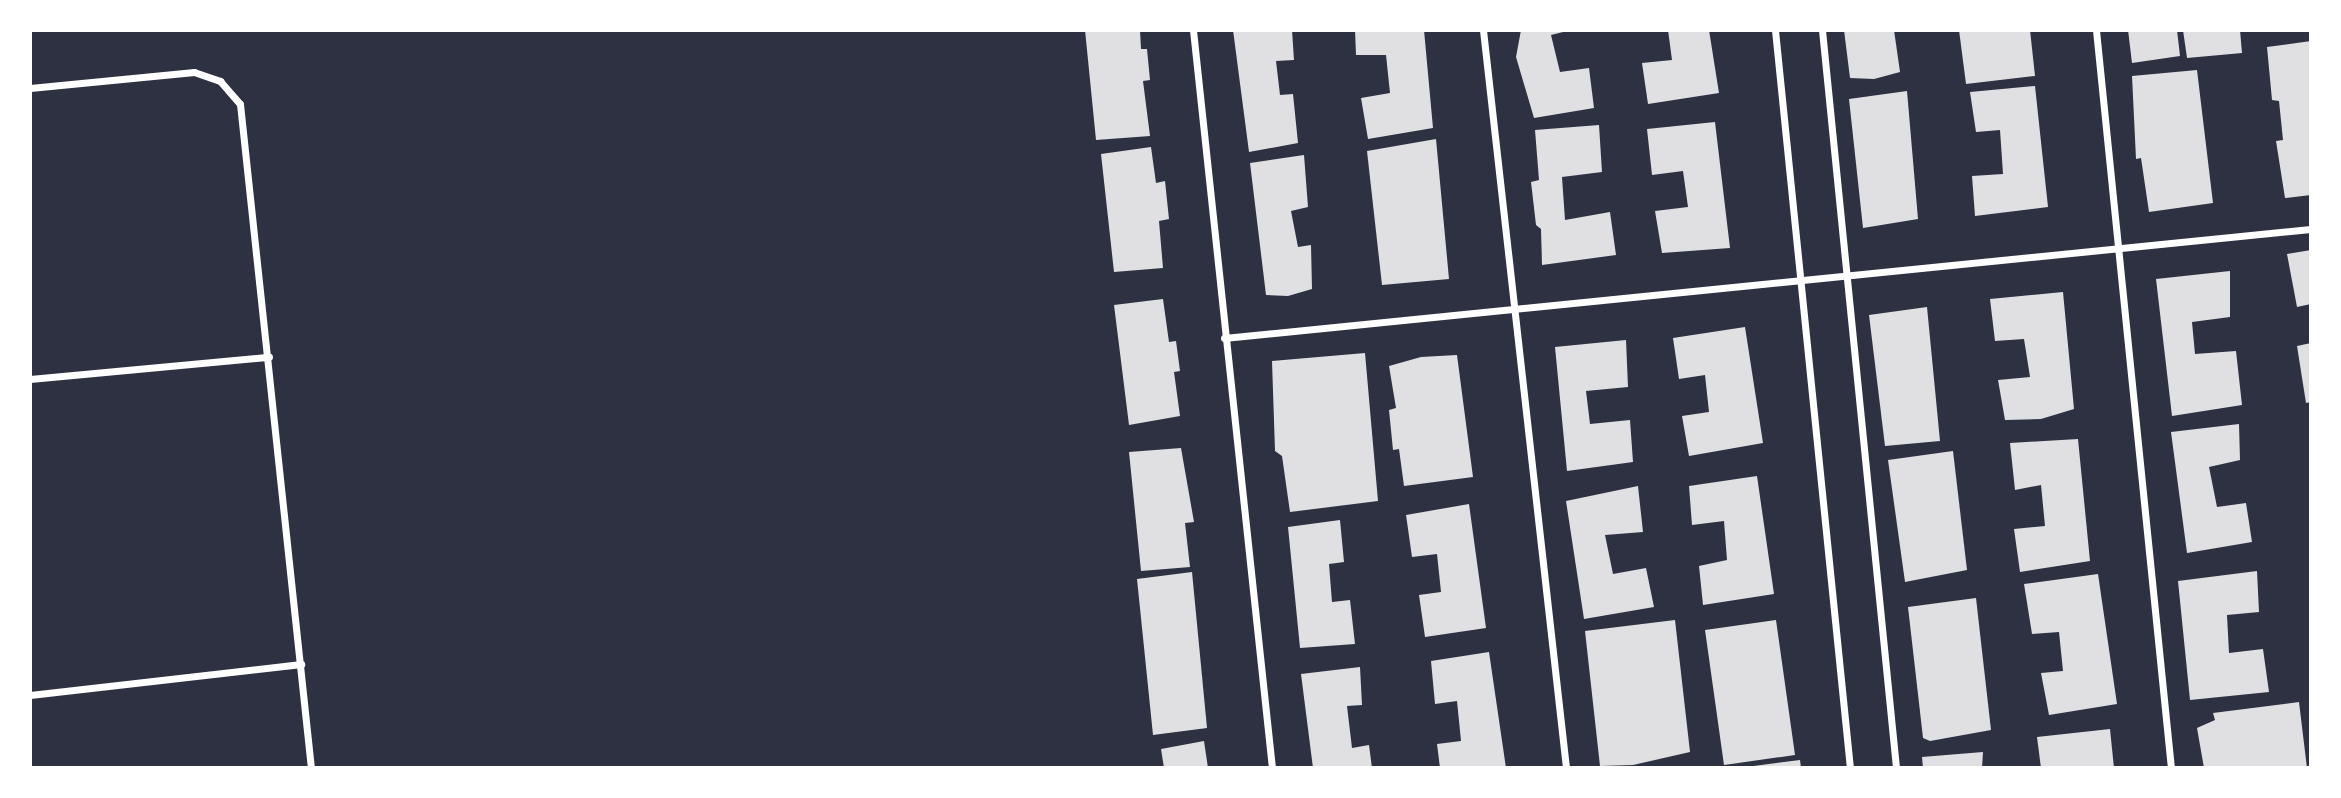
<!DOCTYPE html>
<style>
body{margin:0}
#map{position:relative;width:2341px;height:798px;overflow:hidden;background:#2d3142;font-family:"Varela Round",sans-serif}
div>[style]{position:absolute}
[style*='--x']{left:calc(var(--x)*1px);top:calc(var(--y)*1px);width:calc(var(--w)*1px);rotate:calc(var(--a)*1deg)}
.building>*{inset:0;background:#e0e0e3}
.minor>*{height:7px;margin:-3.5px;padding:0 3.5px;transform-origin:3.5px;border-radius:3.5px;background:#fff}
span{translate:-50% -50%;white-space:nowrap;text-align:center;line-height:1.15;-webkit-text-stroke:6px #fff;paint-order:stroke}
.frame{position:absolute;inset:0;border:32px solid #fff;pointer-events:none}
</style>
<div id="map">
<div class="building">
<div style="clip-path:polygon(1085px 30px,1140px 30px,1141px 49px,1147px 49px,1150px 80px,1143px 81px,1150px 136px,1096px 140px)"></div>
<div style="clip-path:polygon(1233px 30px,1292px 30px,1294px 60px,1276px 61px,1280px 95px,1293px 94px,1298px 143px,1249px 152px)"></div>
<div style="clip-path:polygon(1355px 30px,1424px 30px,1433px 128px,1368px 139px,1361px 98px,1390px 93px,1386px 55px,1356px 55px)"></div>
<div style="clip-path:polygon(1521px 30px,1571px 30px,1551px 35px,1560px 72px,1589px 68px,1594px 108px,1534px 118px,1516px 57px)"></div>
<div style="clip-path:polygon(1668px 30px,1709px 30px,1719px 93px,1648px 104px,1642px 63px,1672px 60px)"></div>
<div style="clip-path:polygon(1844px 30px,1894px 30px,1900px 72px,1874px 79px,1850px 78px)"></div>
<div style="clip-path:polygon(1959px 30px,2030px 30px,2035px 76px,1966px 84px)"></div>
<div style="clip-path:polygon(2128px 30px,2177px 30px,2180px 56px,2132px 63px)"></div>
<div style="clip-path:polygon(2183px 30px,2240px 30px,2242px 53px,2187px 58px)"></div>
<div style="clip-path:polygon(2311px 41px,2311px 195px,2285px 198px,2276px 141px,2283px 140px,2279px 101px,2272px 100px,2267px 47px)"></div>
<div style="clip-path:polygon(2197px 70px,2213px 203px,2149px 212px,2141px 158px,2136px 159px,2132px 76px)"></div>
<div style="clip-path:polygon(2035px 86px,2048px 207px,1975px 216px,1972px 176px,2003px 174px,2000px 130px,1976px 132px,1970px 92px)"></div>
<div style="clip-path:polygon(1907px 91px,1918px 219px,1863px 228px,1849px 99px)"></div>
<div style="clip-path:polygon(1715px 122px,1730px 248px,1662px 253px,1655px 211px,1688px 207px,1683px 171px,1652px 175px,1647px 129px)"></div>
<div style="clip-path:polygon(1599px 125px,1602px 172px,1562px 177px,1565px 220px,1610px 212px,1616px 255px,1542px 265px,1541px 229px,1536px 225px,1531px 182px,1539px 180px,1535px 130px)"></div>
<div style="clip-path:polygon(1436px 139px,1449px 279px,1382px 285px,1367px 151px)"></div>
<div style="clip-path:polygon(1151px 147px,1156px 183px,1165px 181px,1169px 219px,1159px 221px,1163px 268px,1114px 272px,1101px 154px)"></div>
<div style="clip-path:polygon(1304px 155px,1308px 207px,1291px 211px,1298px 247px,1311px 245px,1312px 289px,1288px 296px,1266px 295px,1250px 163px)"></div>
<div style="clip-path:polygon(2311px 250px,2311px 304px,2297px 307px,2287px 254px)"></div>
<div style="clip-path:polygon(2230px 271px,2230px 317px,2192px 322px,2195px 354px,2236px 351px,2242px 405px,2172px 416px,2156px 279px)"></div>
<div style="clip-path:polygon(2063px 292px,2074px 409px,2041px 419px,2005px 420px,1998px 380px,2030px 377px,2024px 339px,1995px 341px,1990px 299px)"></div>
<div style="clip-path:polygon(1163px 299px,1169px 342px,1176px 341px,1180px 371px,1174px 372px,1180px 416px,1129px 425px,1114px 305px)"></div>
<div style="clip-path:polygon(1927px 307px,1940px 441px,1885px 446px,1869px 315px)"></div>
<div style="clip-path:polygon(1745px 327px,1763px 443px,1689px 456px,1682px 416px,1709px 412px,1705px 375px,1679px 379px,1673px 338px)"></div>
<div style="clip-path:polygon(1626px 340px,1628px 387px,1586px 391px,1590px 424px,1630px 420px,1633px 462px,1567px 471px,1555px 347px)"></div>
<div style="clip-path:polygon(2311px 343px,2311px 402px,2306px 403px,2297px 346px)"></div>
<div style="clip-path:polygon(1365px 353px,1378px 501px,1290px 512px,1282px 456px,1275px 451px,1272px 361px)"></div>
<div style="clip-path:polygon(1457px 355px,1473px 477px,1404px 486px,1399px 449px,1393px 450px,1389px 410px,1396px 408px,1389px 366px,1421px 357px)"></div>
<div style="clip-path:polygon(2239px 424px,2240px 460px,2209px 467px,2217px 507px,2246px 503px,2252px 542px,2187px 553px,2171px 432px)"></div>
<div style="clip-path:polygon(2078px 439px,2090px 561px,2020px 572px,2014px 529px,2045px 526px,2041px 485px,2015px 490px,2010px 443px)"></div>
<div style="clip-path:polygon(1181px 448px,1194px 522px,1185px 523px,1190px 567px,1141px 571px,1129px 452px)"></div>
<div style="clip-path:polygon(1953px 451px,1967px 570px,1905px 582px,1888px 460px)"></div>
<div style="clip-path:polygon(1757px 476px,1774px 594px,1703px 605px,1699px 566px,1727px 560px,1724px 521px,1692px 525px,1689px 486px)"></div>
<div style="clip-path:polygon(1638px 486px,1643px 532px,1605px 535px,1613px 574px,1646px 568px,1654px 607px,1584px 619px,1566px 501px)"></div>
<div style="clip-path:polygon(1469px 504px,1486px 628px,1425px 637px,1419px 595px,1441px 592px,1437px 554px,1412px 557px,1406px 515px)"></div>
<div style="clip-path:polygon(1340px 520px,1344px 562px,1329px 564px,1332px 602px,1350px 600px,1355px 644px,1300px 648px,1288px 527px)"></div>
<div style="clip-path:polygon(2257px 571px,2259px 612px,2227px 615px,2229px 653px,2263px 649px,2269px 692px,2190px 700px,2178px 581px)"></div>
<div style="clip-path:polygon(1192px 572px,1207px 728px,1153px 735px,1137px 579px)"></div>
<div style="clip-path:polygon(2098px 574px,2117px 704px,2049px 715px,2041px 673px,2063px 671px,2059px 632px,2032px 634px,2024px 584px)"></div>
<div style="clip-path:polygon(1976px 598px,1991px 730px,1930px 741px,1923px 738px,1908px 607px)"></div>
<div style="clip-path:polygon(1675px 620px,1690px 752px,1633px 765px,1600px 766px,1585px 631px)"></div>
<div style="clip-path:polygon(1776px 620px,1795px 755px,1724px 765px,1705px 630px)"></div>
<div style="clip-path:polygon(1489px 652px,1506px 768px,1440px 768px,1437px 744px,1461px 741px,1457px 701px,1435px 704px,1431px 661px)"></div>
<div style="clip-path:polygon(1360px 667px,1362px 705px,1347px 706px,1352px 748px,1369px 745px,1372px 768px,1313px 768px,1301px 674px)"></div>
<div style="clip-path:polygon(2299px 702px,2307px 768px,2204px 768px,2197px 728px,2215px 720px,2213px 713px)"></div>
<div style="clip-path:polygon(2110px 729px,2114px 768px,2041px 768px,2037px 737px)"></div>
<div style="clip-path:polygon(1204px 741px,1208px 768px,1164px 768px,1161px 749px)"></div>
<div style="clip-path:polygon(1983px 752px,1982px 768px,1923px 768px,1922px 757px)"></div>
<div style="clip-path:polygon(1800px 760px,1801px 768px,1746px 768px,1746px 767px)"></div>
</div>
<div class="minor">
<div style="--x:1193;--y:30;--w:742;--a:83.89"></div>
<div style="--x:1483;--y:30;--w:743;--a:83.58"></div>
<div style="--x:1775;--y:30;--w:742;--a:84.2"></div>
<div style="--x:1822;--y:30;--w:742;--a:84.27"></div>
<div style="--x:2096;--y:30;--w:742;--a:84.2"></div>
<div style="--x:30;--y:88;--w:165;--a:-5.6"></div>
<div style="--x:194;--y:72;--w:28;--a:19"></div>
<div style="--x:220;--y:81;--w:30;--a:49"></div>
<div style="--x:240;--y:104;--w:668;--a:83.9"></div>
<div style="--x:1224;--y:338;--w:1092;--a:-5.73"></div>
<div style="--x:30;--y:379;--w:240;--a:-5.3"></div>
<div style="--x:30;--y:695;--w:273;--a:-6.5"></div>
</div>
<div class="frame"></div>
</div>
